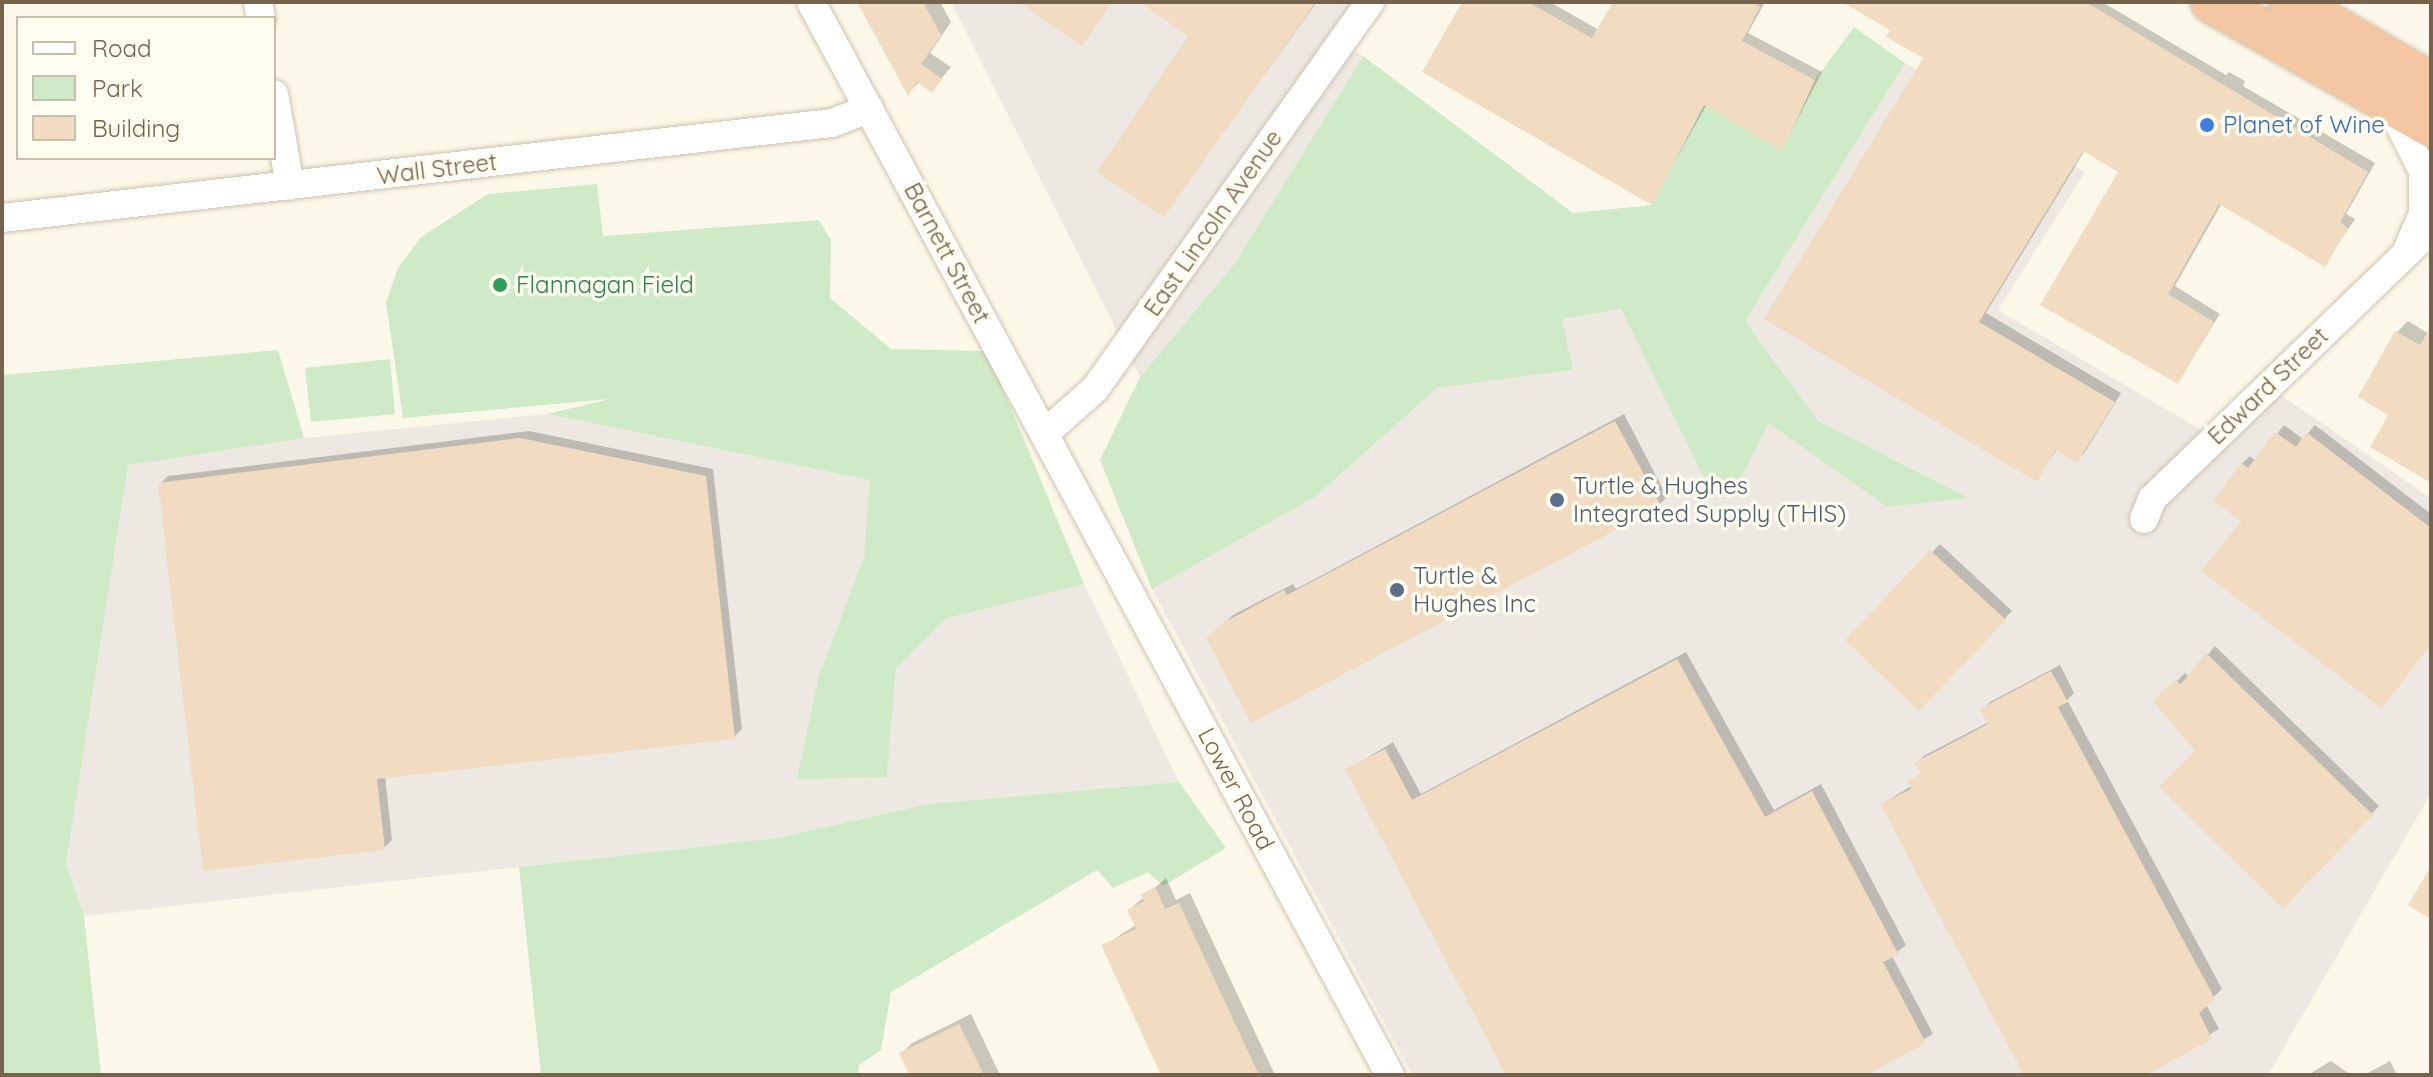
<!DOCTYPE html>
<style>
body{margin:0}
#map{position:relative;width:2433px;height:1077px;overflow:hidden;background:#fcf8e9;font-family:Quicksand,sans-serif}
div>[style]{position:absolute}
[style*='--x']{left:calc(var(--x)*1px);top:calc(var(--y)*1px);width:calc(var(--w)*1px);rotate:calc(var(--a)*1deg)}
.industrial>*{inset:0;background:#ede9e2}
.green>*{inset:0;background:#cfeac7}
.shadow>*{inset:0;background:#0003}
.building>*{inset:0;background:#f1dcc1}
.roads{filter:drop-shadow(0 0 2px #cec2af) drop-shadow(0 0 2px #cec2af)}
.minor>*{height:28px;margin:-14px;padding:0 14px;transform-origin:14px;border-radius:14px;background:#fff}
.highway>*{height:42px;margin:-21px;padding:0 21px;transform-origin:21px;border-radius:21px;background:#f4c6a2}
.dots>*{width:22px;height:22px;translate:-50% -50%;box-sizing:border-box;border:4px solid #fefbef;border-radius:50%}
span{translate:-50% -50%;white-space:nowrap;text-align:center;line-height:1.15;-webkit-text-stroke:7px #fefbef;paint-order:stroke}
.shop-label{font-size:24px;color:#366cbe}
.left{translate:0 -50%;text-align:left}
.street-label{font-size:24px;color:#76634d}
.leisure-label{font-size:24px;color:#27864d}
.service-label{font-size:24px;color:#4e5e75}
.frame{position:absolute;inset:0;border:4px solid #76634d;pointer-events:none}
.legend{position:absolute;left:16px;top:16px;width:260px;height:144px;box-sizing:border-box;background:#fefbef;border:2px solid #c8beae;margin:0;padding:10px 14px;list-style:none;font-size:24px;color:#76634d}
.legend li{display:flex;align-items:center;gap:16px;height:40px}
.legend b{width:40px;border:2px solid #c8beae}
</style>
<div id="map">
<div class="industrial">
<div style="clip-path:polygon(951px 2px,1375px 2px,1345px 44px,1363px 56px,1235px 263px,1140px 377px)"></div>
<div style="clip-path:polygon(1905px 63px,2085px 172px,1998px 310px,2215px 438px,2272px 389px,2431px 498px,2431px 793px,2268px 1075px,1412px 1075px,1152px 589px,1315px 497px,1437px 388px,1572px 370px,1562px 319px,1622px 309px,1705px 480px,1735px 490px,1768px 423px,1887px 507px,1966px 498px,1818px 421px,1745px 321px)"></div>
<div style="clip-path:polygon(547px 414px,871px 480px,864px 556px,819px 676px,887px 777px,896px 668px,947px 618px,1084px 584px,1179px 782px,929px 804px,777px 838px,84px 916px,66px 864px,128px 464px,304px 438px)"></div>
</div>
<div class="green">
<div style="clip-path:polygon(1854px 27px,1905px 63px,1745px 321px,1818px 421px,1968px 498px,1887px 507px,1768px 423px,1735px 490px,1705px 480px,1621px 309px,1562px 319px,1573px 370px,1437px 388px,1315px 497px,1152px 589px,1100px 460px,1140px 377px,1235px 263px,1363px 56px,1573px 213px,1652px 205px,1704px 105px,1782px 151px,1815px 80px)"></div>
<div style="clip-path:polygon(597px 184px,603px 236px,819px 220px,831px 240px,830px 298px,891px 349px,987px 351px,1084px 584px,947px 618px,896px 668px,887px 777px,797px 779px,819px 676px,864px 556px,870px 480px,547px 414px,610px 399px,403px 418px,386px 302px,398px 268px,421px 237px,488px 194px)"></div>
<div style="clip-path:polygon(278px 350px,304px 438px,128px 465px,66px 864px,84px 916px,101px 1075px,2px 1075px,2px 375px)"></div>
<div style="clip-path:polygon(390px 359px,395px 414px,311px 422px,305px 368px)"></div>
<div style="clip-path:polygon(1179px 782px,1226px 848px,1163px 886px,1148px 872px,1113px 888px,1097px 870px,891px 992px,881px 1050px,859px 1065px,858px 1075px,541px 1075px,519px 867px,777px 838px,929px 804px)"></div>
</div>
<div class="shadow">
<div style="clip-path:polygon(859px 2px,940px 2px,951px 22px,930px 53px,951px 67px,932px 90px,920px 81px,908px 93px)"></div>
<div style="clip-path:polygon(1143px 2px,1317px 2px,1163px 215px,1190px 36px)"></div>
<div style="clip-path:polygon(1464px 2px,1550px 2px,1599px 30px,1615px 2px,1765px 2px,1748px 33px,1822px 72px,1782px 149px,1707px 104px,1652px 202px)"></div>
<div style="clip-path:polygon(1846px 2px,2102px 2px,2226px 75px,2229px 72px,2245px 81px,2243px 86px,2375px 163px,2346px 214px,2355px 219px,2324px 264px,2222px 203px,2175px 286px,2220px 314px,2178px 381px,2121px 171px,2085px 150px,1986px 313px,2121px 393px,2085px 452px,2077px 461px,2057px 449px,2036px 480px,1767px 318px,1925px 58px,1892px 29px)"></div>
<div style="clip-path:polygon(2408px 321px,2429px 334px,2431px 330px,2431px 480px,2391px 414px,2397px 332px)"></div>
<div style="clip-path:polygon(1624px 414px,1667px 497px,1659px 505px,1208px 639px,1233px 615px,1293px 584px,1296px 589px)"></div>
<div style="clip-path:polygon(2284px 425px,2303px 439px,2315px 425px,2431px 514px,2431px 643px,2244px 520px,2242px 464px,2250px 456px,2256px 461px)"></div>
<div style="clip-path:polygon(529px 431px,713px 469px,742px 729px,734px 737px,385px 776px,392px 840px,384px 848px,160px 484px,168px 476px)"></div>
<div style="clip-path:polygon(1940px 544px,2012px 611px,1919px 709px,1848px 640px)"></div>
<div style="clip-path:polygon(2215px 646px,2379px 806px,2283px 906px,2197px 751px,2156px 702px,2185px 673px,2189px 677px)"></div>
<div style="clip-path:polygon(1686px 652px,1774px 810px,1821px 784px,1906px 945px,1892px 956px,1933px 1034px,1862px 1075px,1508px 1075px,1347px 770px,1393px 742px,1421px 794px)"></div>
<div style="clip-path:polygon(2060px 665px,2074px 693px,2067px 700px,2222px 989px,2206px 1004px,2219px 1029px,2142px 1075px,2027px 1075px,1882px 804px,1911px 786px,1922px 771px,1917px 763px,1925px 755px,1989px 722px,1982px 710px,1990px 702px)"></div>
<div style="clip-path:polygon(1166px 878px,1176px 900px,1190px 893px,1275px 1075px,1164px 1075px,1103px 946px,1136px 925px,1129px 910px)"></div>
<div style="clip-path:polygon(971px 1014px,1000px 1075px,912px 1075px,901px 1054px,912px 1043px)"></div>
<div style="clip-path:polygon(2331px 1061px,2351px 1075px,2310px 1075px,2314px 1071px)"></div>
<div style="clip-path:polygon(2390px 1061px,2397px 1075px,2364px 1075px)"></div>
</div>
<div class="building">
<div style="clip-path:polygon(857px 2px,923px 2px,941px 35px,921px 64px,942px 79px,932px 93px,917px 82px,908px 96px)"></div>
<div style="clip-path:polygon(1019px 2px,1112px 2px,1082px 46px)"></div>
<div style="clip-path:polygon(1140px 2px,1316px 2px,1164px 217px,1097px 172px,1188px 36px)"></div>
<div style="clip-path:polygon(1462px 2px,1528px 2px,1592px 38px,1613px 2px,1751px 2px,1760px 7px,1742px 41px,1815px 80px,1782px 151px,1704px 105px,1652px 205px,1422px 72px)"></div>
<div style="clip-path:polygon(1842px 2px,2086px 2px,2368px 172px,2340px 222px,2348px 228px,2325px 267px,2219px 204px,2168px 294px,2214px 322px,2178px 384px,2040px 305px,2118px 172px,2083px 151px,1979px 322px,2115px 402px,2077px 463px,2055px 450px,2037px 482px,1764px 319px,1923px 58px,1886px 37px,1890px 30px)"></div>
<div style="clip-path:polygon(2431px 326px,2431px 483px,2370px 447px,2388px 415px,2358px 397px,2395px 331px,2420px 345px)"></div>
<div style="clip-path:polygon(1615px 421px,1661px 506px,1251px 723px,1206px 638px,1223px 623px,1284px 590px,1287px 595px)"></div>
<div style="clip-path:polygon(2275px 432px,2296px 447px,2306px 432px,2431px 528px,2431px 644px,2382px 709px,2201px 571px,2241px 521px,2213px 501px,2241px 463px,2248px 468px)"></div>
<div style="clip-path:polygon(520px 438px,706px 476px,735px 739px,377px 779px,385px 850px,203px 871px,158px 483px)"></div>
<div style="clip-path:polygon(1930px 550px,2006px 620px,1919px 711px,1845px 640px)"></div>
<div style="clip-path:polygon(2206px 653px,2373px 815px,2283px 909px,2159px 787px,2195px 751px,2153px 701px,2175px 680px,2181px 684px)"></div>
<div style="clip-path:polygon(1677px 659px,1765px 817px,1812px 791px,1899px 955px,1883px 962px,1926px 1043px,1866px 1075px,1506px 1075px,1345px 769px,1385px 749px,1412px 800px)"></div>
<div style="clip-path:polygon(2051px 671px,2068px 702px,2058px 707px,2215px 999px,2199px 1013px,2212px 1039px,2146px 1075px,2024px 1075px,1880px 804px,1911px 789px,1907px 782px,1921px 773px,1914px 763px,1988px 724px,1980px 709px)"></div>
<div style="clip-path:polygon(2431px 866px,2431px 919px,2408px 905px)"></div>
<div style="clip-path:polygon(1155px 887px,1165px 909px,1179px 903px,1259px 1075px,1161px 1075px,1101px 945px,1136px 929px,1127px 910px,1144px 901px,1141px 894px)"></div>
<div style="clip-path:polygon(959px 1024px,984px 1075px,909px 1075px,899px 1053px)"></div>
</div>
<div class="roads">
<div class="minor">
<div style="--x:258;--y:2;--w:16;--a:79"></div>
<div style="--x:811;--y:2;--w:1219;--a:61.65"></div>
<div style="--x:274;--y:94;--w:93;--a:80.1"></div>
<div style="--x:2391;--y:108;--w:71;--a:63.1"></div>
<div style="--x:2423;--y:171;--w:43;--a:90"></div>
<div style="--x:2423;--y:214;--w:36;--a:114"></div>
<div style="--x:2;--y:218;--w:835;--a:-6.53"></div>
<div style="--x:832;--y:123;--w:40;--a:-21"></div>
<div style="--x:1044;--y:434;--w:68;--a:-41.4"></div>
<div style="--x:1095;--y:389;--w:475;--a:-54.6"></div>
<div style="--x:2144;--y:519;--w:22;--a:-68"></div>
<div style="--x:2152;--y:499;--w:388;--a:-44"></div>
</div>
<div class="highway">
<div style="--x:2212;--y:2;--w:252;--a:29.5"></div>
<div style="--x:2290;--y:2;--w:163;--a:30.2"></div>
</div>
</div>
<div class="dots">
<div style="left:2207px;top:125px;background:#3f7fe0"></div>
<div style="left:500px;top:285px;background:#2e9e5b"></div>
<div style="left:1557px;top:500px;background:#5c6f8a"></div>
<div style="left:1397px;top:590px;background:#5c6f8a"></div>
</div>
<div class="shop-label">
<span class="left" style="left:2223px;top:125px">Planet of Wine</span>
</div>
<div class="street-label">
<span style="left:437px;top:169px;rotate:-7deg">Wall Street</span>
<span style="left:1213px;top:223px;rotate:-55deg">East Lincoln Avenue</span>
<span style="left:947px;top:253px;rotate:62deg">Barnett Street</span>
<span style="left:2268px;top:386px;rotate:-44deg">Edward Street</span>
<span style="left:1236px;top:789px;rotate:62deg">Lower Road</span>
</div>
<div class="leisure-label">
<span class="left" style="left:516px;top:285px">Flannagan Field</span>
</div>
<div class="service-label">
<span class="left" style="left:1573px;top:500px">Turtle &amp; Hughes<br>Integrated Supply (THIS)</span>
<span class="left" style="left:1413px;top:590px">Turtle &amp;<br>Hughes Inc</span>
</div>
<div class="frame"></div>
<ul class="legend">
<li><b style="height:10px;background:#fff"></b>Road</li>
<li><b style="height:22px;background:#cfeac7"></b>Park</li>
<li><b style="height:22px;background:#f1dcc1"></b>Building</li>
</ul>
</div>
